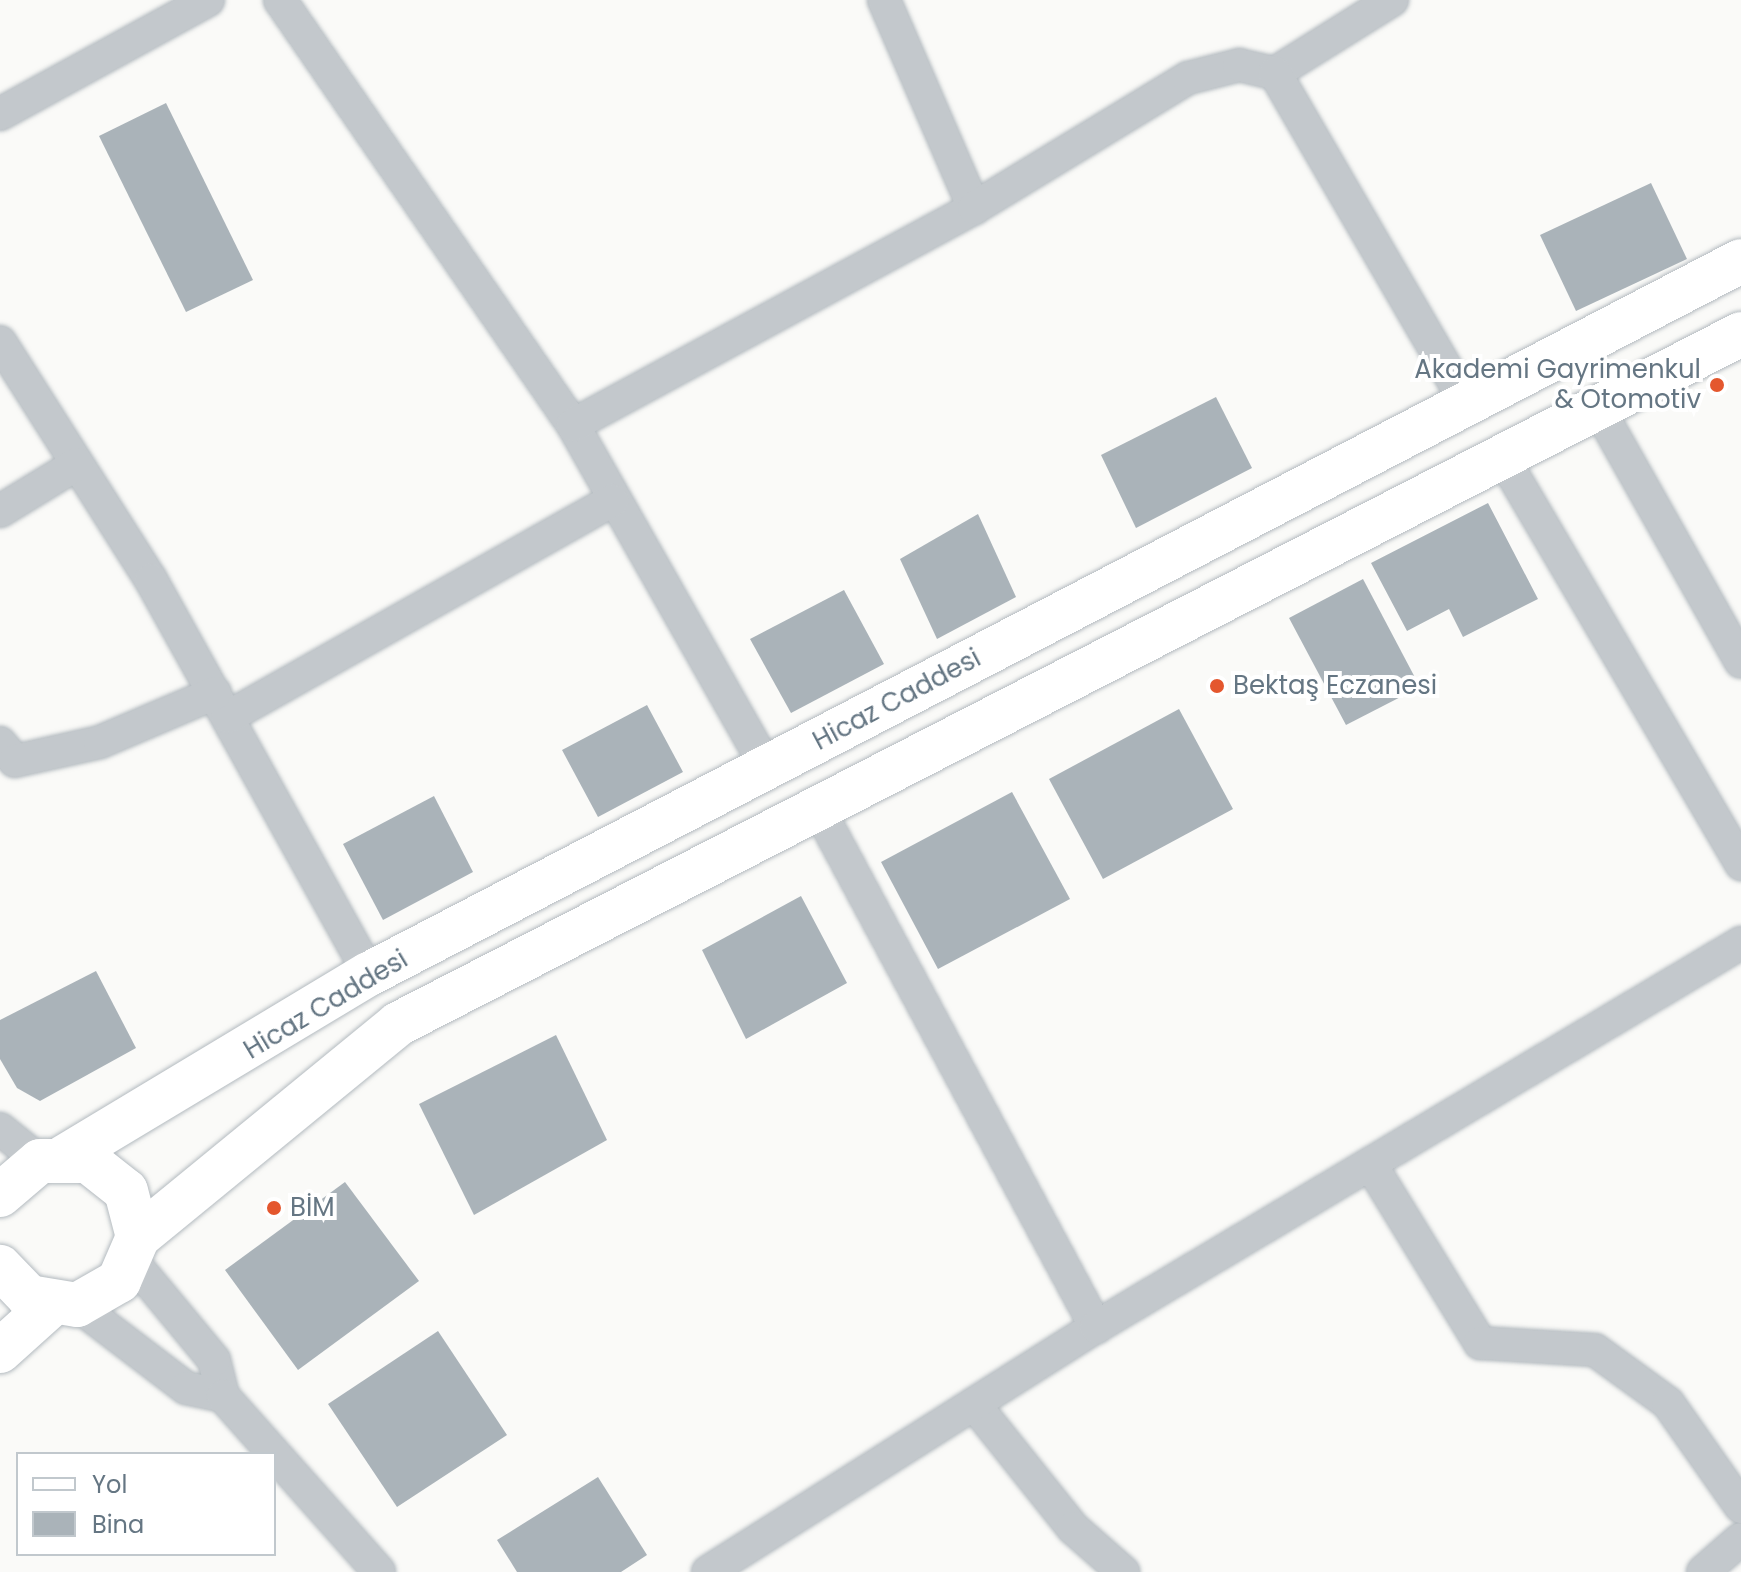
<!DOCTYPE html>
<meta charset="utf-8">
<style>
body{margin:0}
#map{position:relative;width:1741px;height:1572px;overflow:hidden;background:#fafaf8;font-family:Poppins,sans-serif}
div>[style]{position:absolute}
[style*='--x']{left:calc(var(--x)*1px);top:calc(var(--y)*1px);width:calc(var(--w)*1px);rotate:calc(var(--a)*1deg)}
.building>*{inset:0;background:#aab3b9}
.roads{filter:drop-shadow(0 0 2px #b3babf) drop-shadow(0 0 2px #b3babf)}
.minor>*{height:32px;margin:-16px;padding:0 16px;transform-origin:16px;border-radius:16px;background:#c3c8cc}
.secondary>*{height:44px;margin:-22px;padding:0 22px;transform-origin:22px;border-radius:22px;background:#fff}
.dots>*{width:22px;height:22px;translate:-50% -50%;box-sizing:border-box;border:4px solid #fff;border-radius:50%}
span{translate:-50% -50%;white-space:nowrap;text-align:center;line-height:1.15;-webkit-text-stroke:8px #fff;paint-order:stroke}
.poi-label{font-size:26px;color:#657683}
.right{translate:-100% -50%;text-align:right}
.left{translate:0 -50%;text-align:left}
.street-label{font-size:26px;color:#657683}
.legend{position:absolute;left:16px;top:1452px;width:260px;height:104px;box-sizing:border-box;background:#fff;border:2px solid #c1c8cd;margin:0;padding:10px 14px;list-style:none;font-size:24px;color:#657683}
.legend li{display:flex;align-items:center;gap:16px;height:40px}
.legend b{width:40px;border:2px solid #c1c8cd}
</style>
<div id="map">
<div class="building">
<div style="clip-path:polygon(166px 103px,253px 280px,186px 312px,99px 136px)"></div>
<div style="clip-path:polygon(1651px 183px,1687px 259px,1576px 311px,1540px 235px)"></div>
<div style="clip-path:polygon(1216px 397px,1252px 468px,1136px 528px,1101px 455px)"></div>
<div style="clip-path:polygon(1488px 503px,1538px 599px,1463px 637px,1449px 609px,1407px 631px,1371px 563px)"></div>
<div style="clip-path:polygon(978px 514px,1016px 597px,937px 639px,900px 559px)"></div>
<div style="clip-path:polygon(1363px 579px,1420px 687px,1346px 725px,1289px 618px)"></div>
<div style="clip-path:polygon(844px 590px,884px 664px,791px 713px,750px 639px)"></div>
<div style="clip-path:polygon(647px 705px,683px 772px,598px 817px,562px 750px)"></div>
<div style="clip-path:polygon(1179px 709px,1233px 809px,1103px 879px,1049px 779px)"></div>
<div style="clip-path:polygon(1012px 792px,1070px 899px,938px 969px,881px 862px)"></div>
<div style="clip-path:polygon(434px 796px,473px 872px,383px 920px,343px 844px)"></div>
<div style="clip-path:polygon(801px 896px,847px 983px,746px 1039px,702px 950px)"></div>
<div style="clip-path:polygon(96px 971px,136px 1048px,40px 1101px,17px 1088px,0 1059px,0 1020px)"></div>
<div style="clip-path:polygon(556px 1035px,607px 1140px,474px 1215px,419px 1104px)"></div>
<div style="clip-path:polygon(345px 1182px,419px 1281px,298px 1370px,225px 1270px)"></div>
<div style="clip-path:polygon(438px 1331px,507px 1435px,397px 1507px,328px 1404px)"></div>
<div style="clip-path:polygon(598px 1477px,647px 1555px,621px 1572px,517px 1572px,497px 1540px)"></div>
</div>
<div class="roads">
<div class="minor">
<div style="--x:280;--y:0;--w:516;--a:55.42"></div>
<div style="--x:573;--y:425;--w:394;--a:60.5"></div>
<div style="--x:884;--y:0;--w:227;--a:66.6"></div>
<div style="--x:1275;--y:73;--w:138;--a:-32"></div>
<div style="--x:0;--y:114;--w:237;--a:-28.7"></div>
<div style="--x:0;--y:342;--w:282;--a:57.6"></div>
<div style="--x:151;--y:580;--w:450;--a:61"></div>
<div style="--x:1598;--y:408;--w:291;--a:60.6"></div>
<div style="--x:573;--y:425;--w:456;--a:-28.4"></div>
<div style="--x:974;--y:208;--w:250;--a:-31.3"></div>
<div style="--x:1188;--y:78;--w:53;--a:-14.3"></div>
<div style="--x:1239;--y:65;--w:37;--a:13"></div>
<div style="--x:1275;--y:73;--w:381;--a:59.9"></div>
<div style="--x:1503;--y:458;--w:471;--a:59.6"></div>
<div style="--x:0;--y:511;--w:90;--a:-31.4"></div>
<div style="--x:228;--y:717;--w:441;--a:-29.4"></div>
<div style="--x:0;--y:743;--w:23;--a:50"></div>
<div style="--x:15;--y:761;--w:87;--a:-12.6"></div>
<div style="--x:100;--y:742;--w:125;--a:-23.1"></div>
<div style="--x:819;--y:810;--w:587;--a:61.82"></div>
<div style="--x:0;--y:1129;--w:51;--a:38.7"></div>
<div style="--x:1371;--y:1165;--w:209;--a:58.5"></div>
<div style="--x:1480;--y:1343;--w:115;--a:3.5"></div>
<div style="--x:1595;--y:1350;--w:90;--a:36"></div>
<div style="--x:1668;--y:1403;--w:127;--a:54.9"></div>
<div style="--x:77;--y:1305;--w:137;--a:37.3"></div>
<div style="--x:186;--y:1388;--w:38;--a:12"></div>
<div style="--x:223;--y:1396;--w:37;--a:-104"></div>
<div style="--x:214;--y:1360;--w:129;--a:-129.6"></div>
<div style="--x:223;--y:1396;--w:235;--a:48.4"></div>
<div style="--x:974;--y:1404;--w:159;--a:51.4"></div>
<div style="--x:1073;--y:1528;--w:67;--a:41.3"></div>
<div style="--x:708;--y:1572;--w:459;--a:-32.3"></div>
<div style="--x:1096;--y:1327;--w:751;--a:-30.77"></div>
<div style="--x:1703;--y:1572;--w:50;--a:-41"></div>
</div>
<div class="secondary">
<div style="--x:64;--y:1157;--w:356;--a:-31"></div>
<div style="--x:369;--y:974;--w:1546;--a:-27.46"></div>
<div style="--x:0;--y:1195;--w:52;--a:-40.4"></div>
<div style="--x:40;--y:1161;--w:48;--a:0"></div>
<div style="--x:88;--y:1161;--w:48;--a:38.3"></div>
<div style="--x:126;--y:1191;--w:48;--a:75.4"></div>
<div style="--x:138;--y:1237;--w:48;--a:113.4"></div>
<div style="--x:119;--y:1281;--w:48;--a:150.3"></div>
<div style="--x:77;--y:1305;--w:49;--a:-170.5"></div>
<div style="--x:29;--y:1297;--w:42;--a:-134"></div>
<div style="--x:138;--y:1237;--w:336;--a:-39.3"></div>
<div style="--x:398;--y:1024;--w:1510;--a:-27.19"></div>
<div style="--x:0;--y:1351;--w:70;--a:-42.1"></div>
</div>
</div>
<div class="dots">
<div style="left:1717px;top:385px;background:#e4572e"></div>
<div style="left:1217px;top:686px;background:#e4572e"></div>
<div style="left:274px;top:1208px;background:#e4572e"></div>
</div>
<div class="poi-label">
<span class="right" style="left:1701px;top:385px">Akademi Gayrimenkul<br>&amp; Otomotiv</span>
<span class="left" style="left:1233px;top:686px">Bektaş Eczanesi</span>
<span class="left" style="left:290px;top:1208px">BİM</span>
</div>
<div class="street-label">
<span style="left:897px;top:700px;rotate:-28deg">Hicaz Caddesi</span>
<span style="left:326px;top:1005px;rotate:-31deg">Hicaz Caddesi</span>
</div>
<ul class="legend">
<li><b style="height:10px;background:#fff"></b>Yol</li>
<li><b style="height:22px;background:#aab3b9"></b>Bina</li>
</ul>
</div>
